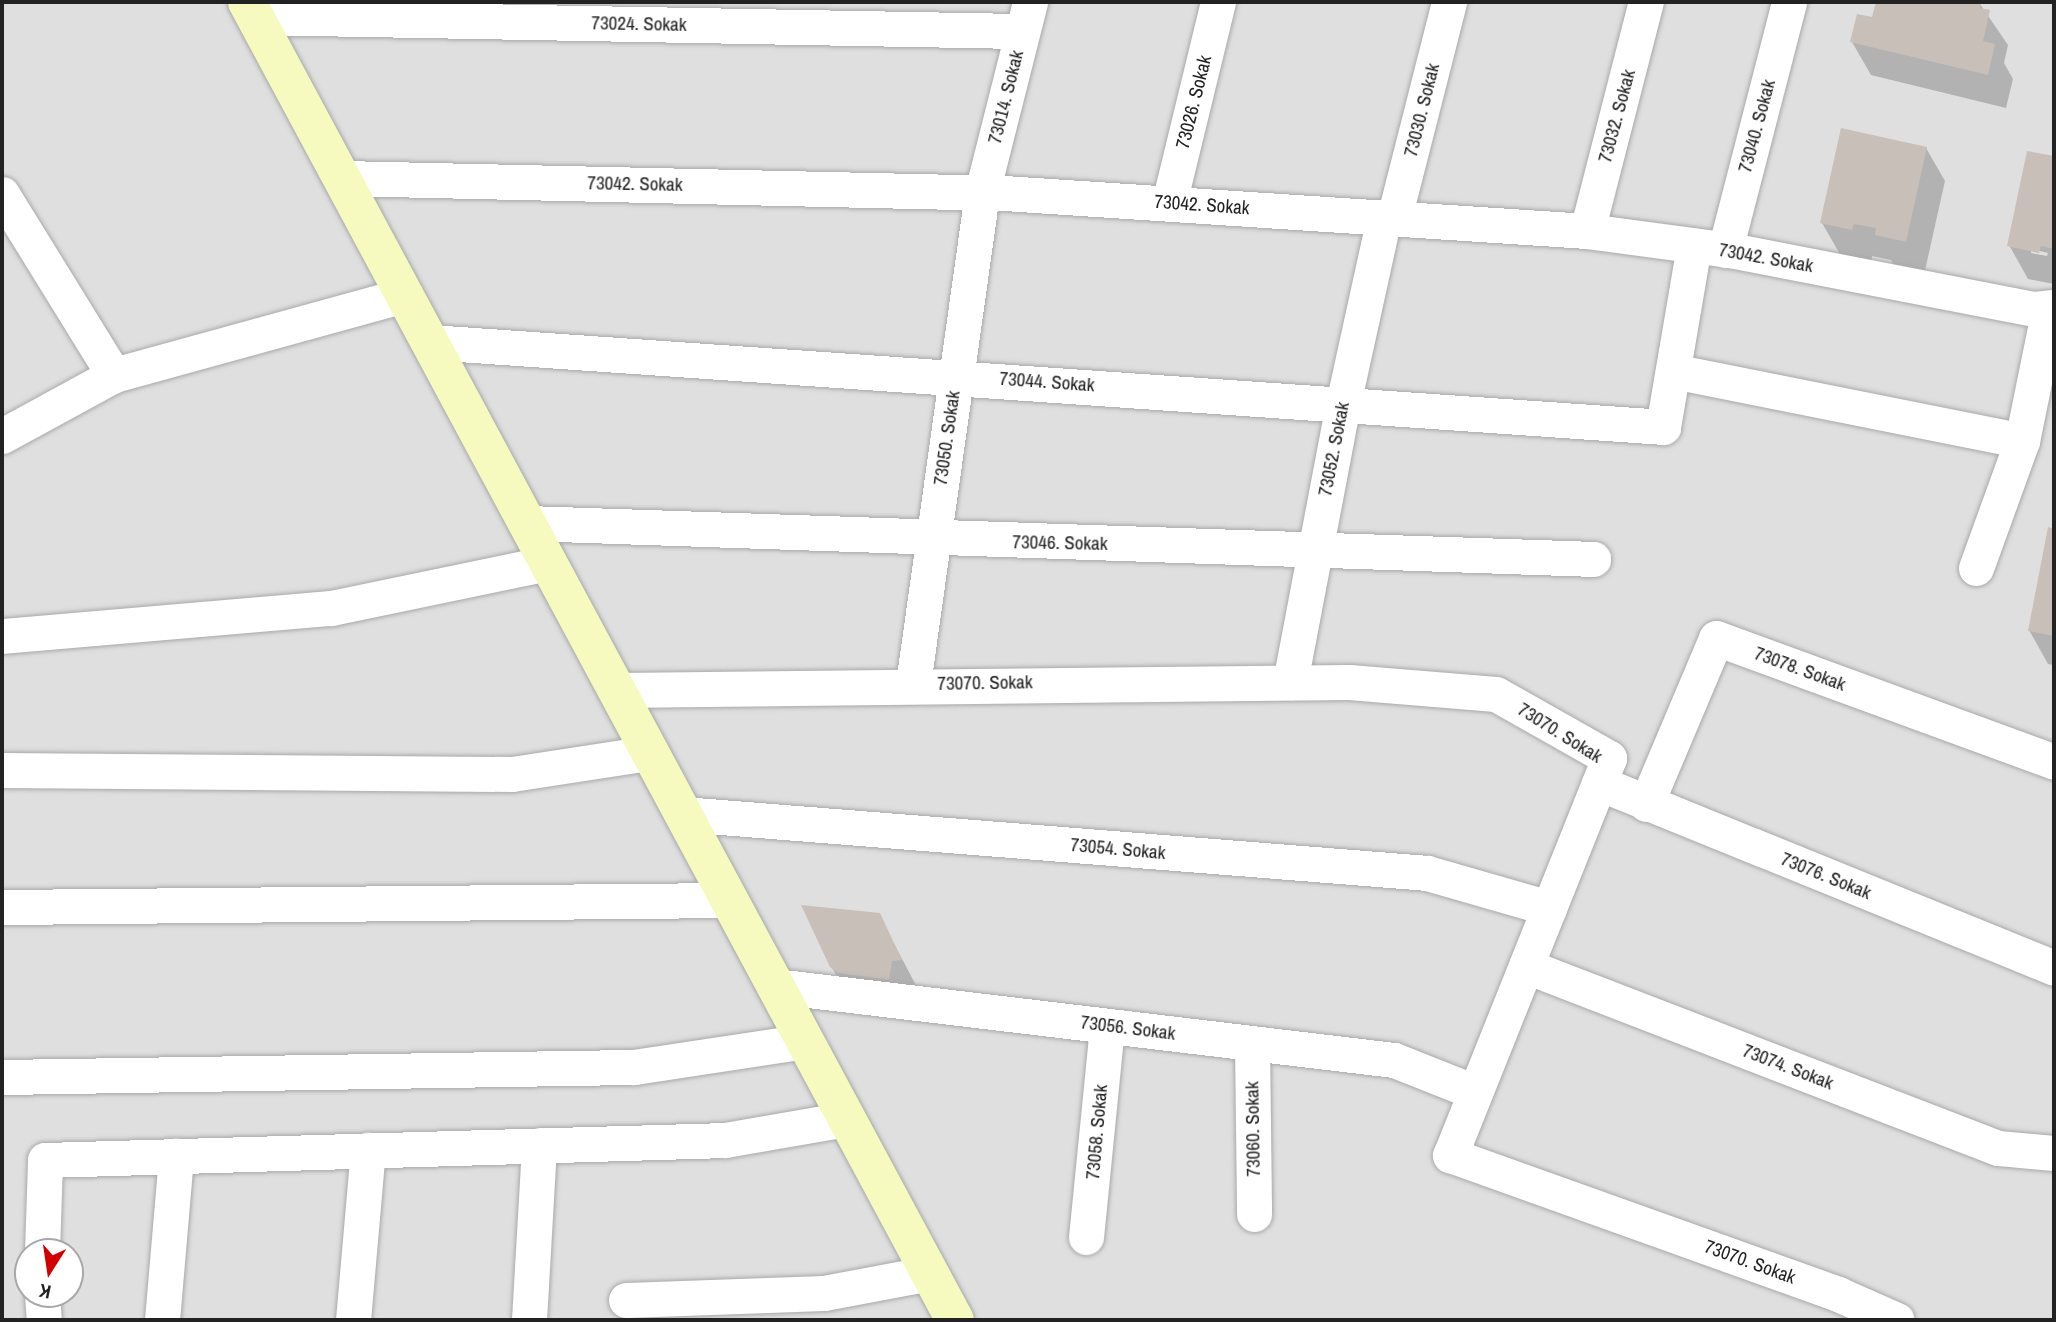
<!DOCTYPE html>
<style>
body{margin:0}
#map{position:relative;width:2056px;height:1322px;overflow:hidden;background:#f2efe9;font-family:"Archivo Narrow",sans-serif}
div>[style]{position:absolute}
[style*='--x']{left:calc(var(--x)*1px);top:calc(var(--y)*1px);width:calc(var(--w)*1px);rotate:calc(var(--a)*1deg)}
.residential>*{inset:0;background:#e0dfdf}
.shadow>*{inset:0;background:#0003}
.building>*{inset:0;background:#c7bfb8}
.roads{filter:drop-shadow(0 0 2px #a9a9a9) drop-shadow(0 0 2px #a9a9a9)}
.street>*{height:35px;margin:-17.5px;padding:0 17.5px;transform-origin:17.5px;border-radius:17.5px;background:#fff}
.secondary>*{height:38px;margin:-19px;padding:0 19px;transform-origin:19px;border-radius:19px;background:#f7fabf}
span{translate:-50% -50%;white-space:nowrap;text-align:center;line-height:1.15;-webkit-text-stroke:7px #fff;paint-order:stroke}
.street-label{font-size:19px;color:#222}
.frame{position:absolute;inset:0;border:4px solid #222;pointer-events:none}
.north{position:absolute;left:14px;top:1238px;width:70px;height:70px;box-sizing:border-box;background:#fff;border:2px solid #a7a7a7;border-radius:50%;rotate:192deg;font-size:19px;font-weight:700;line-height:28px;text-align:center;color:#222}
.north::after{content:'';display:block;margin:auto;width:24px;height:32px;background:#d40000;clip-path:polygon(50% 0,100% 100%,50% 72%,0 100%)}
</style>
<div id="map">
<div class="residential">
<div style="clip-path:polygon(evenodd,2px 2px,2054px 2px,2054px 1320px,2px 1320px,2px 2px,28px 1252px,70px 1252px,70px 1294px,28px 1294px,28px 1252px)"></div>
</div>
<div class="shadow">
<div style="clip-path:polygon(1877px 2px,1980px 4px,2008px 45px,2004px 63px,2013px 79px,2006px 108px,1871px 75px,1852px 42px,1873px 19px)"></div>
<div style="clip-path:polygon(1926px 148px,1945px 181px,1924px 275px,1896px 268px,1891px 260px,1872px 256px,1871px 263px,1841px 256px,1822px 223px)"></div>
<div style="clip-path:polygon(evenodd,2029px 153px,2054px 158px,2054px 284px,2028px 279px,2009px 245px,2029px 153px,2031px 249px,2048px 253px,2047px 256px,2031px 253px,2031px 249px)"></div>
<div style="clip-path:polygon(2049px 529px,2054px 530px,2054px 665px,2048px 664px,2029px 630px)"></div>
<div style="clip-path:polygon(879px 915px,920px 993px,851px 1000px,831px 966px)"></div>
</div>
<div class="building">
<div style="clip-path:polygon(1876px 2px,1981px 3px,1980px 8px,1990px 10px,1983px 41px,1995px 44px,1988px 75px,1850px 42px,1857px 14px,1872px 17px)"></div>
<div style="clip-path:polygon(1841px 128px,1927px 147px,1906px 242px,1875px 235px,1876px 228px,1854px 224px,1852px 230px,1820px 223px)"></div>
<div style="clip-path:polygon(2027px 151px,2054px 156px,2054px 249px,2041px 246px,2039px 253px,2007px 246px)"></div>
<div style="clip-path:polygon(2048px 527px,2054px 529px,2054px 636px,2028px 631px)"></div>
<div style="clip-path:polygon(801px 905px,880px 913px,902px 960px,892px 961px,889px 980px,838px 973px,830px 967px)"></div>
</div>
<div class="roads">
<div class="street">
<div style="--x:256;--y:17;--w:766;--a:1.05"></div>
<div style="--x:342;--y:178;--w:662;--a:1.3"></div>
<div style="--x:1004;--y:193;--w:584;--a:3.73"></div>
<div style="--x:1587;--y:231;--w:144;--a:7.6"></div>
<div style="--x:1730;--y:250;--w:310;--a:11"></div>
<div style="--x:2034;--y:309;--w:20;--a:-6"></div>
<div style="--x:2;--y:194;--w:213;--a:58.3"></div>
<div style="--x:114;--y:375;--w:302;--a:-15.4"></div>
<div style="--x:1169;--y:203;--w:207;--a:-76.3"></div>
<div style="--x:1394;--y:218;--w:223;--a:-75.7"></div>
<div style="--x:1587;--y:231;--w:236;--a:-75.6"></div>
<div style="--x:1725;--y:250;--w:256;--a:-75.5"></div>
<div style="--x:430;--y:342;--w:1236;--a:3.94"></div>
<div style="--x:1663;--y:427;--w:184;--a:-80.3"></div>
<div style="--x:1673;--y:371;--w:356;--a:11.3"></div>
<div style="--x:2;--y:436;--w:128;--a:-28.6"></div>
<div style="--x:527;--y:523;--w:1067;--a:1.93"></div>
<div style="--x:1976;--y:568;--w:135;--a:-70.1"></div>
<div style="--x:2022;--y:441;--w:136;--a:-78.5"></div>
<div style="--x:2;--y:636;--w:330;--a:-4.9"></div>
<div style="--x:331;--y:608;--w:222;--a:-11.7"></div>
<div style="--x:1290;--y:682;--w:283;--a:-79.2"></div>
<div style="--x:1343;--y:404;--w:191;--a:-77.6"></div>
<div style="--x:913;--y:684;--w:497;--a:-82"></div>
<div style="--x:982;--y:192;--w:196;--a:-75.8"></div>
<div style="--x:617;--y:690;--w:732;--a:-0.63"></div>
<div style="--x:1349;--y:682;--w:147;--a:4.7"></div>
<div style="--x:1496;--y:694;--w:130;--a:29.5"></div>
<div style="--x:1609;--y:758;--w:428;--a:111.8"></div>
<div style="--x:1450;--y:1155;--w:412;--a:19.7"></div>
<div style="--x:1838;--y:1294;--w:64;--a:23.8"></div>
<div style="--x:2;--y:770;--w:510;--a:0.45"></div>
<div style="--x:512;--y:774;--w:140;--a:-8.7"></div>
<div style="--x:1599;--y:783;--w:491;--a:22.1"></div>
<div style="--x:1646;--y:804;--w:180;--a:-67.1"></div>
<div style="--x:1716;--y:638;--w:360;--a:20.1"></div>
<div style="--x:683;--y:814;--w:746;--a:4.53"></div>
<div style="--x:1427;--y:873;--w:127;--a:16"></div>
<div style="--x:2;--y:907;--w:727;--a:-0.55"></div>
<div style="--x:1526;--y:966;--w:506;--a:21.09"></div>
<div style="--x:1998;--y:1148;--w:56;--a:5.1"></div>
<div style="--x:775;--y:986;--w:623;--a:6.82"></div>
<div style="--x:1394;--y:1060;--w:87;--a:21.6"></div>
<div style="--x:1252;--y:1043;--w:171;--a:89.3"></div>
<div style="--x:2;--y:1077;--w:632;--a:-0.91"></div>
<div style="--x:634;--y:1067;--w:173;--a:-8.6"></div>
<div style="--x:1086;--y:1237;--w:212;--a:-84.3"></div>
<div style="--x:42;--y:1252;--w:92;--a:-88.1"></div>
<div style="--x:45;--y:1160;--w:680;--a:-1.68"></div>
<div style="--x:725;--y:1140;--w:123;--a:-9.8"></div>
<div style="--x:42;--y:1294;--w:26;--a:86"></div>
<div style="--x:626;--y:1300;--w:198;--a:-2"></div>
<div style="--x:824;--y:1293;--w:108;--a:-10.7"></div>
<div style="--x:162;--y:1320;--w:165;--a:-85.1"></div>
<div style="--x:353;--y:1320;--w:171;--a:-85"></div>
<div style="--x:529;--y:1320;--w:175;--a:-86.7"></div>
</div>
<div class="secondary">
<div style="--x:247;--y:2;--w:1496;--a:61.76"></div>
</div>
</div>
<div class="street-label">
<span style="left:639px;top:24px;rotate:1deg">73024. Sokak</span>
<span style="left:1006px;top:97px;rotate:-76deg">73014. Sokak</span>
<span style="left:1194px;top:102px;rotate:-76deg">73026. Sokak</span>
<span style="left:1422px;top:110px;rotate:-76deg">73030. Sokak</span>
<span style="left:1617px;top:116px;rotate:-75deg">73032. Sokak</span>
<span style="left:1757px;top:126px;rotate:-75deg">73040. Sokak</span>
<span style="left:635px;top:184px;rotate:1deg">73042. Sokak</span>
<span style="left:1202px;top:205px;rotate:4deg">73042. Sokak</span>
<span style="left:1766px;top:258px;rotate:10deg">73042. Sokak</span>
<span style="left:1047px;top:382px;rotate:4deg">73044. Sokak</span>
<span style="left:947px;top:438px;rotate:-82deg">73050. Sokak</span>
<span style="left:1334px;top:449px;rotate:-79deg">73052. Sokak</span>
<span style="left:1060px;top:543px;rotate:1deg">73046. Sokak</span>
<span style="left:1800px;top:669px;rotate:20deg">73078. Sokak</span>
<span style="left:985px;top:683px;rotate:-1deg">73070. Sokak</span>
<span style="left:1560px;top:733px;rotate:32deg">73070. Sokak</span>
<span style="left:1118px;top:849px;rotate:5deg">73054. Sokak</span>
<span style="left:1826px;top:876px;rotate:22deg">73076. Sokak</span>
<span style="left:1128px;top:1028px;rotate:7deg">73056. Sokak</span>
<span style="left:1788px;top:1067px;rotate:21deg">73074. Sokak</span>
<span style="left:1253px;top:1129px;rotate:-91deg">73060. Sokak</span>
<span style="left:1097px;top:1132px;rotate:-85deg">73058. Sokak</span>
<span style="left:1750px;top:1262px;rotate:20deg">73070. Sokak</span>
</div>
<div class="frame"></div>
<div class="north">K</div>
</div>
